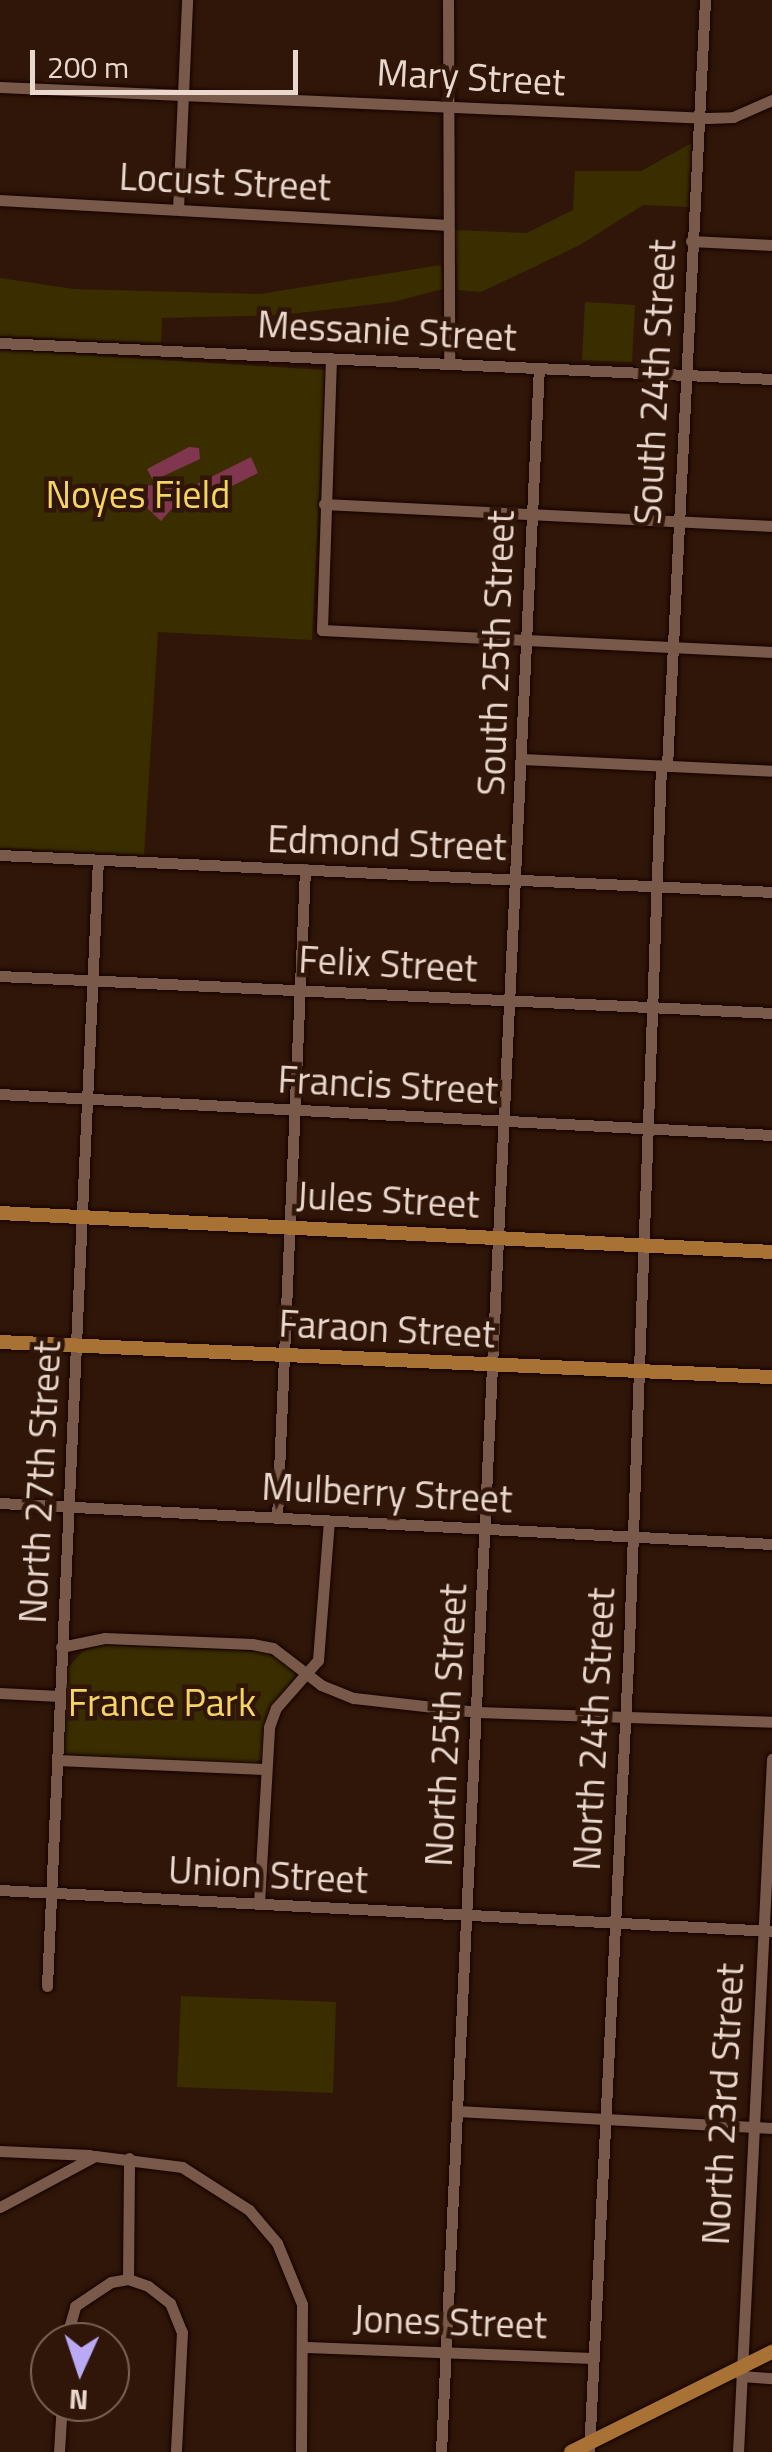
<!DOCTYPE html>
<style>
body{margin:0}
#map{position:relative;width:772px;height:2452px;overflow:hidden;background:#301608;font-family:"Titillium Web",sans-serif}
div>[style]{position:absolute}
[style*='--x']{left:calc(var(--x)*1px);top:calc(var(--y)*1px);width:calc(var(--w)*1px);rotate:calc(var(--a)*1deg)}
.green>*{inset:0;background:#3a2e01}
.water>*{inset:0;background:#81364f}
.roads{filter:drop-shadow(0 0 2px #160200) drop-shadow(0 0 2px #160200)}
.minor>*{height:11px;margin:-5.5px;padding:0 5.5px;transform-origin:5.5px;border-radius:5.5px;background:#79594a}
.major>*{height:14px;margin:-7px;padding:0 7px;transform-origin:7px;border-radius:7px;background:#a77234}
span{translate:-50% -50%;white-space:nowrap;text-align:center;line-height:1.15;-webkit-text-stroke:9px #301608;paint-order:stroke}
.street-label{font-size:38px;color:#ead7ce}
.park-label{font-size:38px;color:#f5d463}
.north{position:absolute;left:30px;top:2322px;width:100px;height:100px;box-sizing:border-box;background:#301608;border:2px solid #7a6357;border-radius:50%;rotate:183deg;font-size:28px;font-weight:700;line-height:40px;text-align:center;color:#ead7ce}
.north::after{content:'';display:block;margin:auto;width:35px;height:45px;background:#baaaf6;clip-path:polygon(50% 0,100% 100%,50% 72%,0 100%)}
.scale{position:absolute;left:30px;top:50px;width:268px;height:45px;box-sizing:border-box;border:5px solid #ead7ce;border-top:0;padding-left:12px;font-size:30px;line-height:35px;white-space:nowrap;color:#ead7ce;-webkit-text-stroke:8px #301608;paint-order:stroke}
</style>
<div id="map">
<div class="green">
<div style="clip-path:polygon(692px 143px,689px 207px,643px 205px,580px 245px,481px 292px,458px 290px,455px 230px,527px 233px,573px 210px,575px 171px,641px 171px)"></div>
<div style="clip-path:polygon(441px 265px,443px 289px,393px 302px,282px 315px,162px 318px,161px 343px,0 336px,0 278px,74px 289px,260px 294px)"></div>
<div style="clip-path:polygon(585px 302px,635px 305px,632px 362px,582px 360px)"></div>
<div style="clip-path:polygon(0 350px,325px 370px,312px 640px,158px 632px,144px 855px,0 848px)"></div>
<div style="clip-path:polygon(101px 1645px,266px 1652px,289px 1663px,296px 1675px,273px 1706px,262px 1759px,252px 1765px,63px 1754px,66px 1670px,83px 1651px)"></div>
<div style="clip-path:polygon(181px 1996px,336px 2002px,333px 2093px,177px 2087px)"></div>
</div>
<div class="water">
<div style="clip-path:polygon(189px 447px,199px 448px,200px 459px,159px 478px,177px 485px,182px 497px,161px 521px,145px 506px,139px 484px,156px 486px,147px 469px)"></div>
<div style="clip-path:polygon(251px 457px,258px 473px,198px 503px,191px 487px)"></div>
</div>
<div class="roads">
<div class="minor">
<div style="--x:448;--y:0;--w:364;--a:89.8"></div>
<div style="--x:0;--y:87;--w:709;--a:2.51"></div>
<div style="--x:708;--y:118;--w:25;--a:-2"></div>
<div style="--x:733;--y:117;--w:43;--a:-23.6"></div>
<div style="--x:0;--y:200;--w:448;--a:3.2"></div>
<div style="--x:178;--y:209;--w:209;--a:-87.5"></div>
<div style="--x:691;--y:241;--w:81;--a:2.8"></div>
<div style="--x:0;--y:343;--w:773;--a:2.67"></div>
<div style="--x:331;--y:358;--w:272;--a:91.9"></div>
<div style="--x:322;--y:630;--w:451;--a:2.8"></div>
<div style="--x:324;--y:504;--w:449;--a:2.8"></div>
<div style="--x:522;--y:759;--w:250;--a:2.7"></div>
<div style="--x:667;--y:766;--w:767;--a:-87.16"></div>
<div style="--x:0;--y:855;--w:773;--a:2.74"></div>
<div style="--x:0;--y:976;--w:773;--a:2.74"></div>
<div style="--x:0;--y:1094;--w:773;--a:3.04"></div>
<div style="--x:0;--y:1503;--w:773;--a:3.04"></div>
<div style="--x:277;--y:1518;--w:650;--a:-87.53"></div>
<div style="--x:61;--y:1647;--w:45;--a:-11.6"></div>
<div style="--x:105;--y:1638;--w:147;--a:2.3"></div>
<div style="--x:252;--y:1644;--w:21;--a:11"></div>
<div style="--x:273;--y:1648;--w:61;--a:37.6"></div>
<div style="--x:321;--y:1685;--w:35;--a:22"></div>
<div style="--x:354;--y:1698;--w:124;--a:6.5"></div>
<div style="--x:477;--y:1712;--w:295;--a:1.9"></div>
<div style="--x:0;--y:1693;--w:59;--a:2.9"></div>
<div style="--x:57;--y:1760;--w:207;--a:2.5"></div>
<div style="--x:0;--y:1890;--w:773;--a:3.04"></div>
<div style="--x:259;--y:1903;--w:176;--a:-86.7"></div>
<div style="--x:269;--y:1727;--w:20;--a:-70"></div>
<div style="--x:276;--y:1708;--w:64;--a:-48.8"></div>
<div style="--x:318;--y:1660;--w:139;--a:-85.5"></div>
<div style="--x:47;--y:1986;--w:1127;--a:-87.41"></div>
<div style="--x:458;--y:2111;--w:314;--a:3.1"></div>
<div style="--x:0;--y:2151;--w:90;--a:2.5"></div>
<div style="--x:0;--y:2207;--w:108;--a:-28.2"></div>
<div style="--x:95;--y:2156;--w:88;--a:7.2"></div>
<div style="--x:182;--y:2167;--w:80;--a:32.7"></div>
<div style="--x:249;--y:2210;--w:43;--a:49.7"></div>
<div style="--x:277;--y:2243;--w:66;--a:67.7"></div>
<div style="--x:302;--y:2304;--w:148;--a:90.4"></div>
<div style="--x:128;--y:2279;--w:121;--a:-89.5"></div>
<div style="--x:65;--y:2342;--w:37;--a:-74"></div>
<div style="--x:75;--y:2306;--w:43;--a:-33.7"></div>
<div style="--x:111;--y:2282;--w:17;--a:-10"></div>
<div style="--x:128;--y:2279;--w:21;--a:19"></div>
<div style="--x:148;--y:2286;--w:28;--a:38"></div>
<div style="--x:170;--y:2303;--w:31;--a:68"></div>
<div style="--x:182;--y:2332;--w:120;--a:92.9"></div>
<div style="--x:306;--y:2347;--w:287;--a:2.2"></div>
<div style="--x:741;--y:2376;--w:31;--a:4"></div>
<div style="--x:59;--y:2452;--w:50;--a:-86.6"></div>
<div style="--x:441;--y:2452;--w:2086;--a:-87.31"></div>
<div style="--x:589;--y:2452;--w:810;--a:-87.17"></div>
<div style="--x:629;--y:1643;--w:878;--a:-87.91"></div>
<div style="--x:738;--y:2452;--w:694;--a:-87.19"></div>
</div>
<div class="major">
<div style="--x:0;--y:1213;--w:773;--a:2.89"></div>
<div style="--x:0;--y:1342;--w:773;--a:2.6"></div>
<div style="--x:571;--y:2452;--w:225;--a:-26.5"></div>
</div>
</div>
<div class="street-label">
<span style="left:471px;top:77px;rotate:3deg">Mary Street</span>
<span style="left:225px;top:182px;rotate:3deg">Locust Street</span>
<span style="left:387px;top:331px;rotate:3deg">Messanie Street</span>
<span style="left:655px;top:382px;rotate:-87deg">South 24th Street</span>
<span style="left:496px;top:653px;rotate:-88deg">South 25th Street</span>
<span style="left:387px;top:843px;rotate:2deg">Edmond Street</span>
<span style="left:388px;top:964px;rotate:3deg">Felix Street</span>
<span style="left:388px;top:1085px;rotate:3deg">Francis Street</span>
<span style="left:388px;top:1200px;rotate:3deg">Jules Street</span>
<span style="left:387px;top:1329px;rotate:3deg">Faraon Street</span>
<span style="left:40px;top:1482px;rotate:-87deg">North 27th Street</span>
<span style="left:387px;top:1493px;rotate:3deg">Mulberry Street</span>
<span style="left:446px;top:1725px;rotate:-87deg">North 25th Street</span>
<span style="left:594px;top:1729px;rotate:-87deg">North 24th Street</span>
<span style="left:268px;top:1875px;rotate:3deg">Union Street</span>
<span style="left:723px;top:2104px;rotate:-87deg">North 23rd Street</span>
<span style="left:450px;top:2322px;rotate:2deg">Jones Street</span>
</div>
<div class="park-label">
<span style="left:138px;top:495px">Noyes Field</span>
<span style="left:162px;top:1703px">France Park</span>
</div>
<div class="north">N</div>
<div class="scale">200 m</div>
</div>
